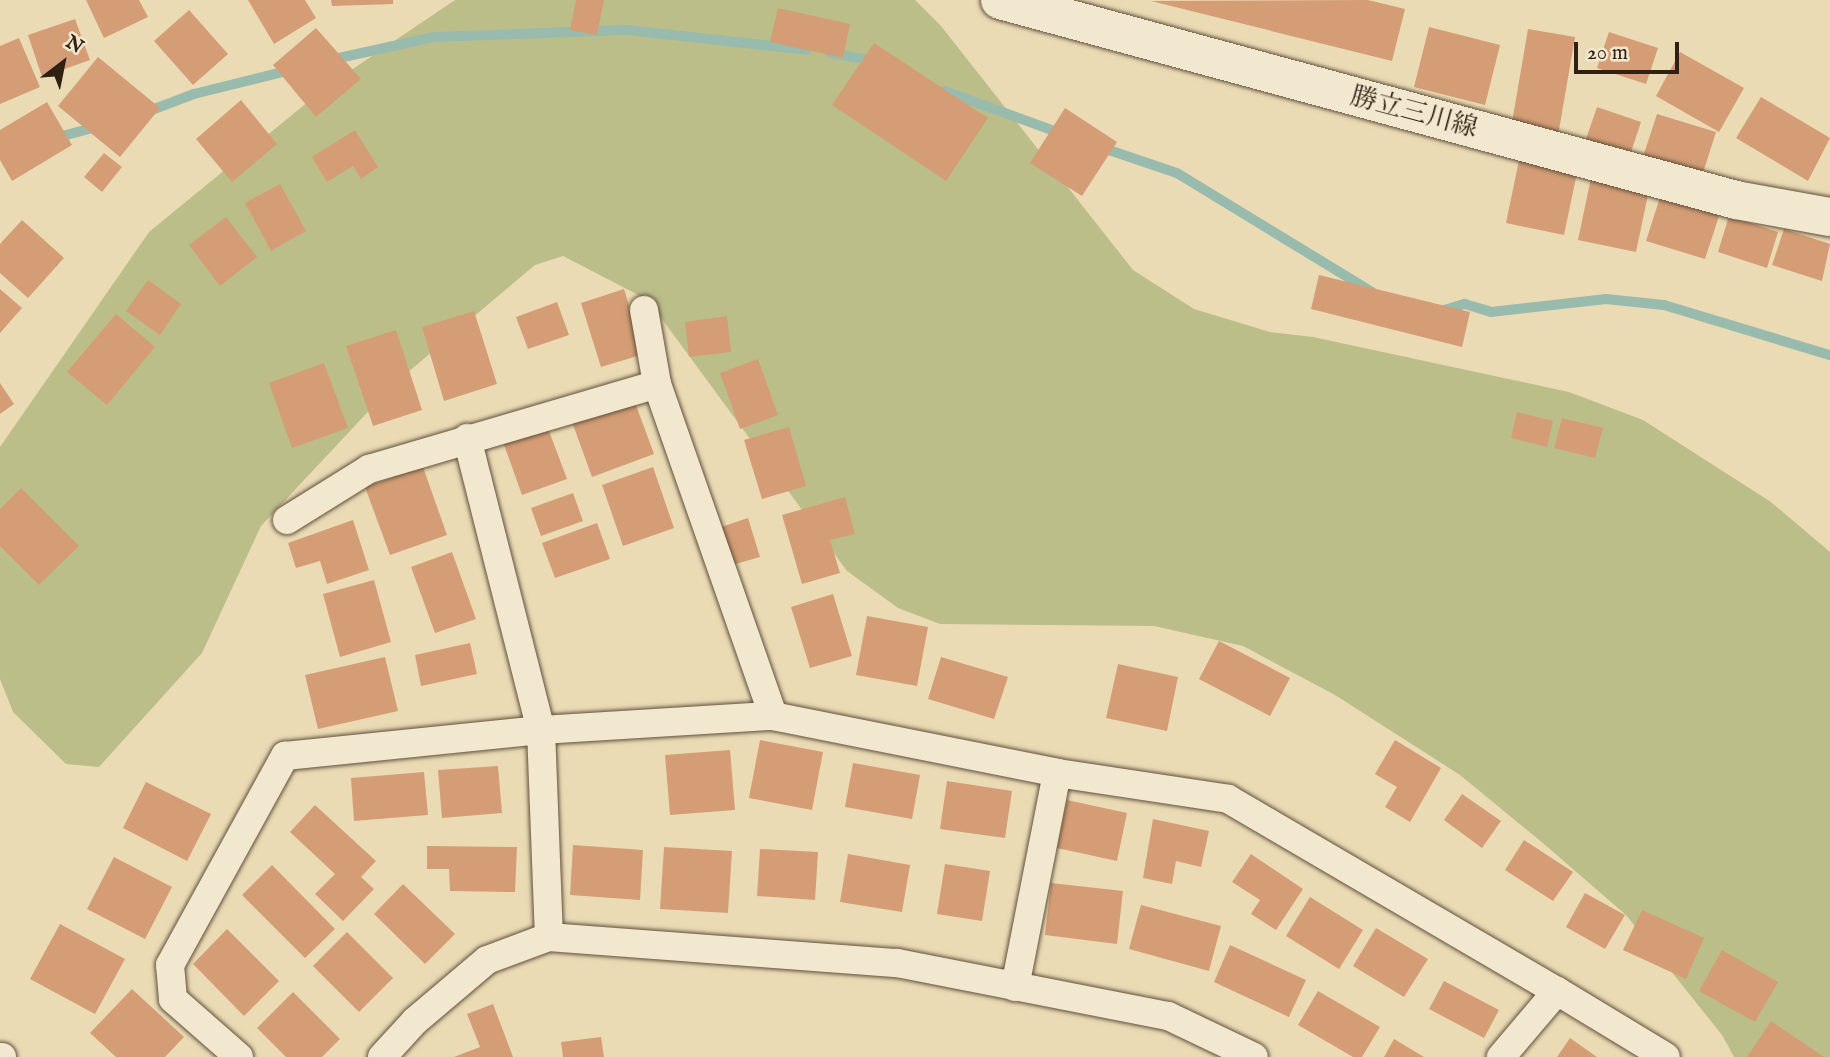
<!DOCTYPE html>
<meta charset="utf-8">
<style>
body{margin:0}
#map{position:relative;width:1830px;height:1057px;overflow:hidden;background:#ebdbb5;font-family:"IM FELL English","Noto Serif JP",serif}
div>[style]{position:absolute}
[style*='--x']{left:calc(var(--x)*1px);top:calc(var(--y)*1px);width:calc(var(--w)*1px);rotate:calc(var(--a)*1deg)}
.green>*{inset:0;background:#bcbe8a}
.stream>*{height:10px;margin:-5px;padding:0 5px;transform-origin:5px;border-radius:5px;background:#98bbae}
.building>*{inset:0;background:#d49d75}
.roads{filter:drop-shadow(0 0 2px #60503c) drop-shadow(0 0 2px #60503c)}
.street>*{height:28px;margin:-14px;padding:0 14px;transform-origin:14px;border-radius:14px;background:#f2e8cf}
.secondary>*{height:38px;margin:-19px;padding:0 19px;transform-origin:19px;border-radius:19px;background:#f2e8cf}
span{translate:-50% -50%;white-space:nowrap;text-align:center;line-height:1.15;-webkit-text-stroke:5px #f2e8cf;paint-order:stroke}
.street-label{font-size:26px;color:#312113}
.north{position:absolute;left:28px;top:28px;width:70px;height:70px;-webkit-text-stroke:5px #f2e8cf;paint-order:stroke;rotate:32deg;font-size:19px;font-weight:700;line-height:28px;text-align:center;color:#312113}
.north::after{content:'';display:block;margin:auto;width:24px;height:32px;background:#312113;clip-path:polygon(50% 0,100% 100%,50% 72%,0 100%)}
.scale{position:absolute;left:1574px;top:42px;width:105px;height:32px;box-sizing:border-box;border:4px solid #312113;border-top:0;padding-left:9px;font-size:21px;line-height:24px;white-space:nowrap;color:#312113;-webkit-text-stroke:5px #f2e8cf;paint-order:stroke}
</style>
<div id="map">
<div class="green">
<div style="clip-path:polygon(455px 0,915px 0,941px 26px,1133px 270px,1194px 309px,1270px 332px,1313px 337px,1569px 392px,1643px 420px,1771px 502px,1830px 552px,1830px 1057px,1734px 1057px,1722px 1035px,1626px 915px,1544px 844px,1460px 775px,1335px 695px,1243px 646px,1154px 626px,940px 624px,898px 608px,847px 571px,648px 300px,563px 256px,535px 265px,394px 384px,261px 526px,202px 653px,99px 767px,66px 764px,13px 712px,0 679px,0 447px,149px 232px,326px 87px)"></div>
</div>
<div class="stream">
<div style="--x:830;--y:53;--w:47;--a:9.9"></div>
<div style="--x:330;--y:60;--w:107;--a:-12.5"></div>
<div style="--x:434;--y:37;--w:193;--a:-2.1"></div>
<div style="--x:627;--y:30;--w:181;--a:6.3"></div>
<div style="--x:945;--y:91;--w:128;--a:20.1"></div>
<div style="--x:149;--y:111;--w:48;--a:-20.7"></div>
<div style="--x:194;--y:94;--w:100;--a:-13.9"></div>
<div style="--x:55;--y:138;--w:47;--a:-14.9"></div>
<div style="--x:1100;--y:147;--w:81;--a:18.7"></div>
<div style="--x:1177;--y:173;--w:228;--a:31.4"></div>
<div style="--x:1438;--y:312;--w:28;--a:-17"></div>
<div style="--x:1465;--y:304;--w:27;--a:17"></div>
<div style="--x:1491;--y:312;--w:116;--a:-6.4"></div>
<div style="--x:1606;--y:299;--w:58;--a:5.9"></div>
<div style="--x:1664;--y:305;--w:173;--a:16.8"></div>
</div>
<div class="building">
<div style="clip-path:polygon(86px 0,139px 0,148px 17px,104px 38px)"></div>
<div style="clip-path:polygon(248px 0,305px 0,316px 18px,274px 44px)"></div>
<div style="clip-path:polygon(331px 0,393px 0,393px 4px,332px 6px)"></div>
<div style="clip-path:polygon(576px 0,604px 0,597px 35px,570px 30px)"></div>
<div style="clip-path:polygon(1368px 0,1405px 9px,1392px 61px,1151px 1px)"></div>
<div style="clip-path:polygon(778px 8px,850px 24px,843px 58px,770px 42px)"></div>
<div style="clip-path:polygon(189px 10px,228px 54px,193px 85px,154px 41px)"></div>
<div style="clip-path:polygon(75px 19px,90px 60px,42px 77px,28px 35px)"></div>
<div style="clip-path:polygon(1429px 27px,1500px 45px,1485px 105px,1414px 87px)"></div>
<div style="clip-path:polygon(316px 28px,361px 79px,316px 117px,273px 65px)"></div>
<div style="clip-path:polygon(1528px 29px,1575px 37px,1558px 136px,1511px 128px)"></div>
<div style="clip-path:polygon(1609px 32px,1658px 48px,1646px 84px,1597px 68px)"></div>
<div style="clip-path:polygon(19px 38px,40px 87px,0 104px,0 46px)"></div>
<div style="clip-path:polygon(874px 43px,988px 118px,946px 181px,832px 105px)"></div>
<div style="clip-path:polygon(1680px 52px,1744px 88px,1719px 132px,1656px 96px)"></div>
<div style="clip-path:polygon(98px 57px,160px 108px,120px 157px,58px 106px)"></div>
<div style="clip-path:polygon(1761px 97px,1830px 138px,1808px 181px,1736px 138px)"></div>
<div style="clip-path:polygon(241px 100px,277px 144px,232px 182px,196px 139px)"></div>
<div style="clip-path:polygon(47px 102px,72px 145px,12px 181px,0 160px,0 130px)"></div>
<div style="clip-path:polygon(1597px 107px,1641px 122px,1630px 155px,1586px 139px)"></div>
<div style="clip-path:polygon(1065px 108px,1117px 142px,1082px 196px,1030px 163px)"></div>
<div style="clip-path:polygon(1657px 114px,1716px 132px,1701px 179px,1642px 160px)"></div>
<div style="clip-path:polygon(355px 130px,378px 167px,361px 179px,353px 166px,327px 182px,312px 157px)"></div>
<div style="clip-path:polygon(104px 153px,122px 167px,102px 192px,84px 177px)"></div>
<div style="clip-path:polygon(1519px 160px,1577px 173px,1564px 235px,1506px 223px)"></div>
<div style="clip-path:polygon(1591px 178px,1649px 190px,1636px 252px,1578px 240px)"></div>
<div style="clip-path:polygon(280px 184px,306px 231px,271px 251px,245px 203px)"></div>
<div style="clip-path:polygon(1661px 194px,1720px 213px,1705px 259px,1646px 241px)"></div>
<div style="clip-path:polygon(1729px 216px,1778px 232px,1767px 268px,1718px 252px)"></div>
<div style="clip-path:polygon(226px 217px,257px 257px,220px 286px,189px 245px)"></div>
<div style="clip-path:polygon(22px 220px,64px 258px,28px 298px,0 273px,0 244px)"></div>
<div style="clip-path:polygon(1784px 229px,1830px 244px,1822px 281px,1772px 265px)"></div>
<div style="clip-path:polygon(1319px 275px,1470px 312px,1462px 347px,1311px 309px)"></div>
<div style="clip-path:polygon(148px 280px,181px 304px,160px 335px,126px 311px)"></div>
<div style="clip-path:polygon(0 289px,22px 308px,0 333px)"></div>
<div style="clip-path:polygon(624px 289px,644px 354px,601px 367px,581px 303px)"></div>
<div style="clip-path:polygon(557px 302px,569px 335px,528px 349px,516px 317px)"></div>
<div style="clip-path:polygon(474px 311px,497px 384px,444px 401px,422px 327px)"></div>
<div style="clip-path:polygon(116px 314px,155px 347px,107px 405px,67px 372px)"></div>
<div style="clip-path:polygon(727px 316px,731px 352px,689px 357px,685px 322px)"></div>
<div style="clip-path:polygon(396px 330px,422px 410px,373px 426px,346px 346px)"></div>
<div style="clip-path:polygon(758px 359px,778px 415px,740px 429px,720px 373px)"></div>
<div style="clip-path:polygon(324px 363px,348px 428px,292px 448px,269px 383px)"></div>
<div style="clip-path:polygon(0 383px,14px 404px,0 414px)"></div>
<div style="clip-path:polygon(633px 397px,654px 454px,592px 477px,571px 419px)"></div>
<div style="clip-path:polygon(1517px 412px,1553px 421px,1547px 447px,1511px 438px)"></div>
<div style="clip-path:polygon(1562px 418px,1603px 428px,1595px 458px,1554px 448px)"></div>
<div style="clip-path:polygon(546px 423px,567px 479px,522px 495px,502px 439px)"></div>
<div style="clip-path:polygon(789px 427px,806px 486px,762px 499px,744px 440px)"></div>
<div style="clip-path:polygon(423px 467px,447px 535px,390px 555px,365px 487px)"></div>
<div style="clip-path:polygon(653px 467px,674px 528px,623px 546px,602px 485px)"></div>
<div style="clip-path:polygon(21px 488px,79px 546px,39px 585px,0 546px,0 509px)"></div>
<div style="clip-path:polygon(573px 493px,583px 521px,541px 536px,531px 508px)"></div>
<div style="clip-path:polygon(845px 497px,855px 534px,830px 540px,840px 573px,802px 584px,782px 515px)"></div>
<div style="clip-path:polygon(748px 518px,760px 557px,732px 565px,721px 527px)"></div>
<div style="clip-path:polygon(353px 520px,369px 570px,327px 584px,320px 561px,296px 568px,288px 543px)"></div>
<div style="clip-path:polygon(597px 523px,610px 559px,555px 578px,542px 543px)"></div>
<div style="clip-path:polygon(452px 552px,476px 619px,435px 633px,411px 567px)"></div>
<div style="clip-path:polygon(374px 580px,391px 642px,340px 657px,323px 594px)"></div>
<div style="clip-path:polygon(833px 594px,852px 656px,810px 668px,791px 607px)"></div>
<div style="clip-path:polygon(867px 616px,928px 627px,917px 686px,856px 675px)"></div>
<div style="clip-path:polygon(1219px 641px,1290px 678px,1270px 716px,1199px 679px)"></div>
<div style="clip-path:polygon(470px 643px,477px 674px,421px 686px,415px 655px)"></div>
<div style="clip-path:polygon(385px 657px,398px 711px,318px 729px,305px 675px)"></div>
<div style="clip-path:polygon(941px 657px,1008px 677px,994px 719px,928px 699px)"></div>
<div style="clip-path:polygon(1118px 664px,1178px 677px,1167px 731px,1106px 718px)"></div>
<div style="clip-path:polygon(760px 740px,823px 752px,812px 810px,749px 798px)"></div>
<div style="clip-path:polygon(1395px 740px,1441px 768px,1410px 822px,1385px 807px,1397px 787px,1375px 774px)"></div>
<div style="clip-path:polygon(730px 750px,735px 810px,670px 815px,665px 755px)"></div>
<div style="clip-path:polygon(853px 763px,920px 775px,912px 819px,845px 807px)"></div>
<div style="clip-path:polygon(498px 766px,502px 813px,442px 818px,438px 770px)"></div>
<div style="clip-path:polygon(424px 772px,428px 815px,354px 821px,351px 778px)"></div>
<div style="clip-path:polygon(947px 781px,1012px 791px,1005px 838px,940px 829px)"></div>
<div style="clip-path:polygon(146px 782px,211px 814px,187px 861px,123px 828px)"></div>
<div style="clip-path:polygon(1462px 794px,1501px 821px,1482px 848px,1444px 820px)"></div>
<div style="clip-path:polygon(1067px 800px,1127px 813px,1117px 861px,1057px 848px)"></div>
<div style="clip-path:polygon(315px 805px,376px 861px,361px 877px,374px 889px,343px 921px,315px 894px,335px 874px,290px 832px)"></div>
<div style="clip-path:polygon(1153px 819px,1209px 831px,1201px 867px,1176px 861px,1172px 884px,1143px 878px)"></div>
<div style="clip-path:polygon(1524px 840px,1573px 872px,1553px 901px,1505px 870px)"></div>
<div style="clip-path:polygon(573px 845px,643px 850px,640px 900px,570px 895px)"></div>
<div style="clip-path:polygon(427px 846px,517px 847px,515px 892px,450px 891px,449px 869px,427px 869px)"></div>
<div style="clip-path:polygon(664px 847px,732px 851px,728px 913px,660px 909px)"></div>
<div style="clip-path:polygon(760px 849px,818px 852px,815px 900px,757px 896px)"></div>
<div style="clip-path:polygon(848px 854px,910px 865px,902px 912px,840px 902px)"></div>
<div style="clip-path:polygon(1251px 854px,1303px 889px,1276px 930px,1251px 914px,1260px 900px,1232px 882px)"></div>
<div style="clip-path:polygon(114px 857px,172px 887px,145px 939px,87px 909px)"></div>
<div style="clip-path:polygon(945px 864px,990px 871px,982px 921px,937px 914px)"></div>
<div style="clip-path:polygon(272px 865px,335px 929px,305px 958px,242px 895px)"></div>
<div style="clip-path:polygon(1051px 883px,1123px 891px,1117px 944px,1045px 935px)"></div>
<div style="clip-path:polygon(403px 884px,455px 934px,425px 964px,374px 914px)"></div>
<div style="clip-path:polygon(1585px 893px,1625px 915px,1605px 949px,1566px 927px)"></div>
<div style="clip-path:polygon(1310px 897px,1363px 930px,1339px 969px,1286px 936px)"></div>
<div style="clip-path:polygon(1141px 905px,1221px 926px,1209px 971px,1129px 949px)"></div>
<div style="clip-path:polygon(1642px 910px,1704px 938px,1686px 979px,1623px 950px)"></div>
<div style="clip-path:polygon(60px 924px,125px 959px,95px 1014px,30px 979px)"></div>
<div style="clip-path:polygon(1376px 928px,1428px 959px,1404px 997px,1353px 966px)"></div>
<div style="clip-path:polygon(227px 929px,279px 981px,244px 1016px,193px 964px)"></div>
<div style="clip-path:polygon(347px 932px,393px 978px,359px 1012px,313px 966px)"></div>
<div style="clip-path:polygon(1230px 945px,1306px 980px,1289px 1017px,1214px 982px)"></div>
<div style="clip-path:polygon(1722px 950px,1778px 982px,1755px 1022px,1699px 991px)"></div>
<div style="clip-path:polygon(1444px 981px,1499px 1010px,1484px 1038px,1429px 1009px)"></div>
<div style="clip-path:polygon(132px 989px,184px 1037px,165px 1057px,116px 1057px,90px 1033px)"></div>
<div style="clip-path:polygon(1318px 991px,1380px 1027px,1362px 1057px,1353px 1057px,1298px 1025px)"></div>
<div style="clip-path:polygon(293px 992px,340px 1039px,322px 1057px,286px 1057px,257px 1028px)"></div>
<div style="clip-path:polygon(493px 1004px,513px 1057px,454px 1057px,480px 1047px,467px 1014px)"></div>
<div style="clip-path:polygon(1771px 1021px,1824px 1057px,1747px 1057px)"></div>
<div style="clip-path:polygon(601px 1037px,604px 1057px,563px 1057px,561px 1042px)"></div>
<div style="clip-path:polygon(1570px 1038px,1597px 1057px,1557px 1057px)"></div>
<div style="clip-path:polygon(1394px 1039px,1424px 1057px,1384px 1057px)"></div>
</div>
<div class="roads">
<div class="street">
<div style="--x:644;--y:310;--w:75;--a:80"></div>
<div style="--x:657;--y:384;--w:352;--a:70.7"></div>
<div style="--x:467;--y:438;--w:301;--a:75.8"></div>
<div style="--x:541;--y:730;--w:207;--a:87.8"></div>
<div style="--x:287;--y:520;--w:97;--a:-31.9"></div>
<div style="--x:369;--y:469;--w:300;--a:-16.4"></div>
<div style="--x:1015;--y:987;--w:218;--a:-78.9"></div>
<div style="--x:1557;--y:991;--w:127;--a:31.2"></div>
<div style="--x:0;--y:1057;--w:2;--a:0"></div>
<div style="--x:239;--y:1057;--w:88;--a:-138.7"></div>
<div style="--x:173;--y:999;--w:34;--a:-95"></div>
<div style="--x:170;--y:965;--w:239;--a:-61.2"></div>
<div style="--x:285;--y:756;--w:257;--a:-5.8"></div>
<div style="--x:541;--y:730;--w:232;--a:-3.5"></div>
<div style="--x:773;--y:716;--w:290;--a:11.3"></div>
<div style="--x:1057;--y:773;--w:173;--a:8.6"></div>
<div style="--x:1228;--y:799;--w:381;--a:30.3"></div>
<div style="--x:1557;--y:991;--w:87;--a:130.3"></div>
<div style="--x:382;--y:1057;--w:49;--a:-47.5"></div>
<div style="--x:415;--y:1021;--w:94;--a:-40.3"></div>
<div style="--x:487;--y:960;--w:66;--a:-20.4"></div>
<div style="--x:549;--y:937;--w:349;--a:4.3"></div>
<div style="--x:897;--y:963;--w:276;--a:11.1"></div>
<div style="--x:1168;--y:1016;--w:95;--a:25.5"></div>
</div>
<div class="secondary">
<div style="--x:1000;--y:0;--w:763;--a:15.2"></div>
<div style="--x:1736;--y:200;--w:96;--a:10.3"></div>
</div>
</div>
<div class="street-label">
<span style="left:1414px;top:113px;rotate:15deg">勝立三川線</span>
</div>
<div class="north">N</div>
<div class="scale">20 m</div>
</div>
